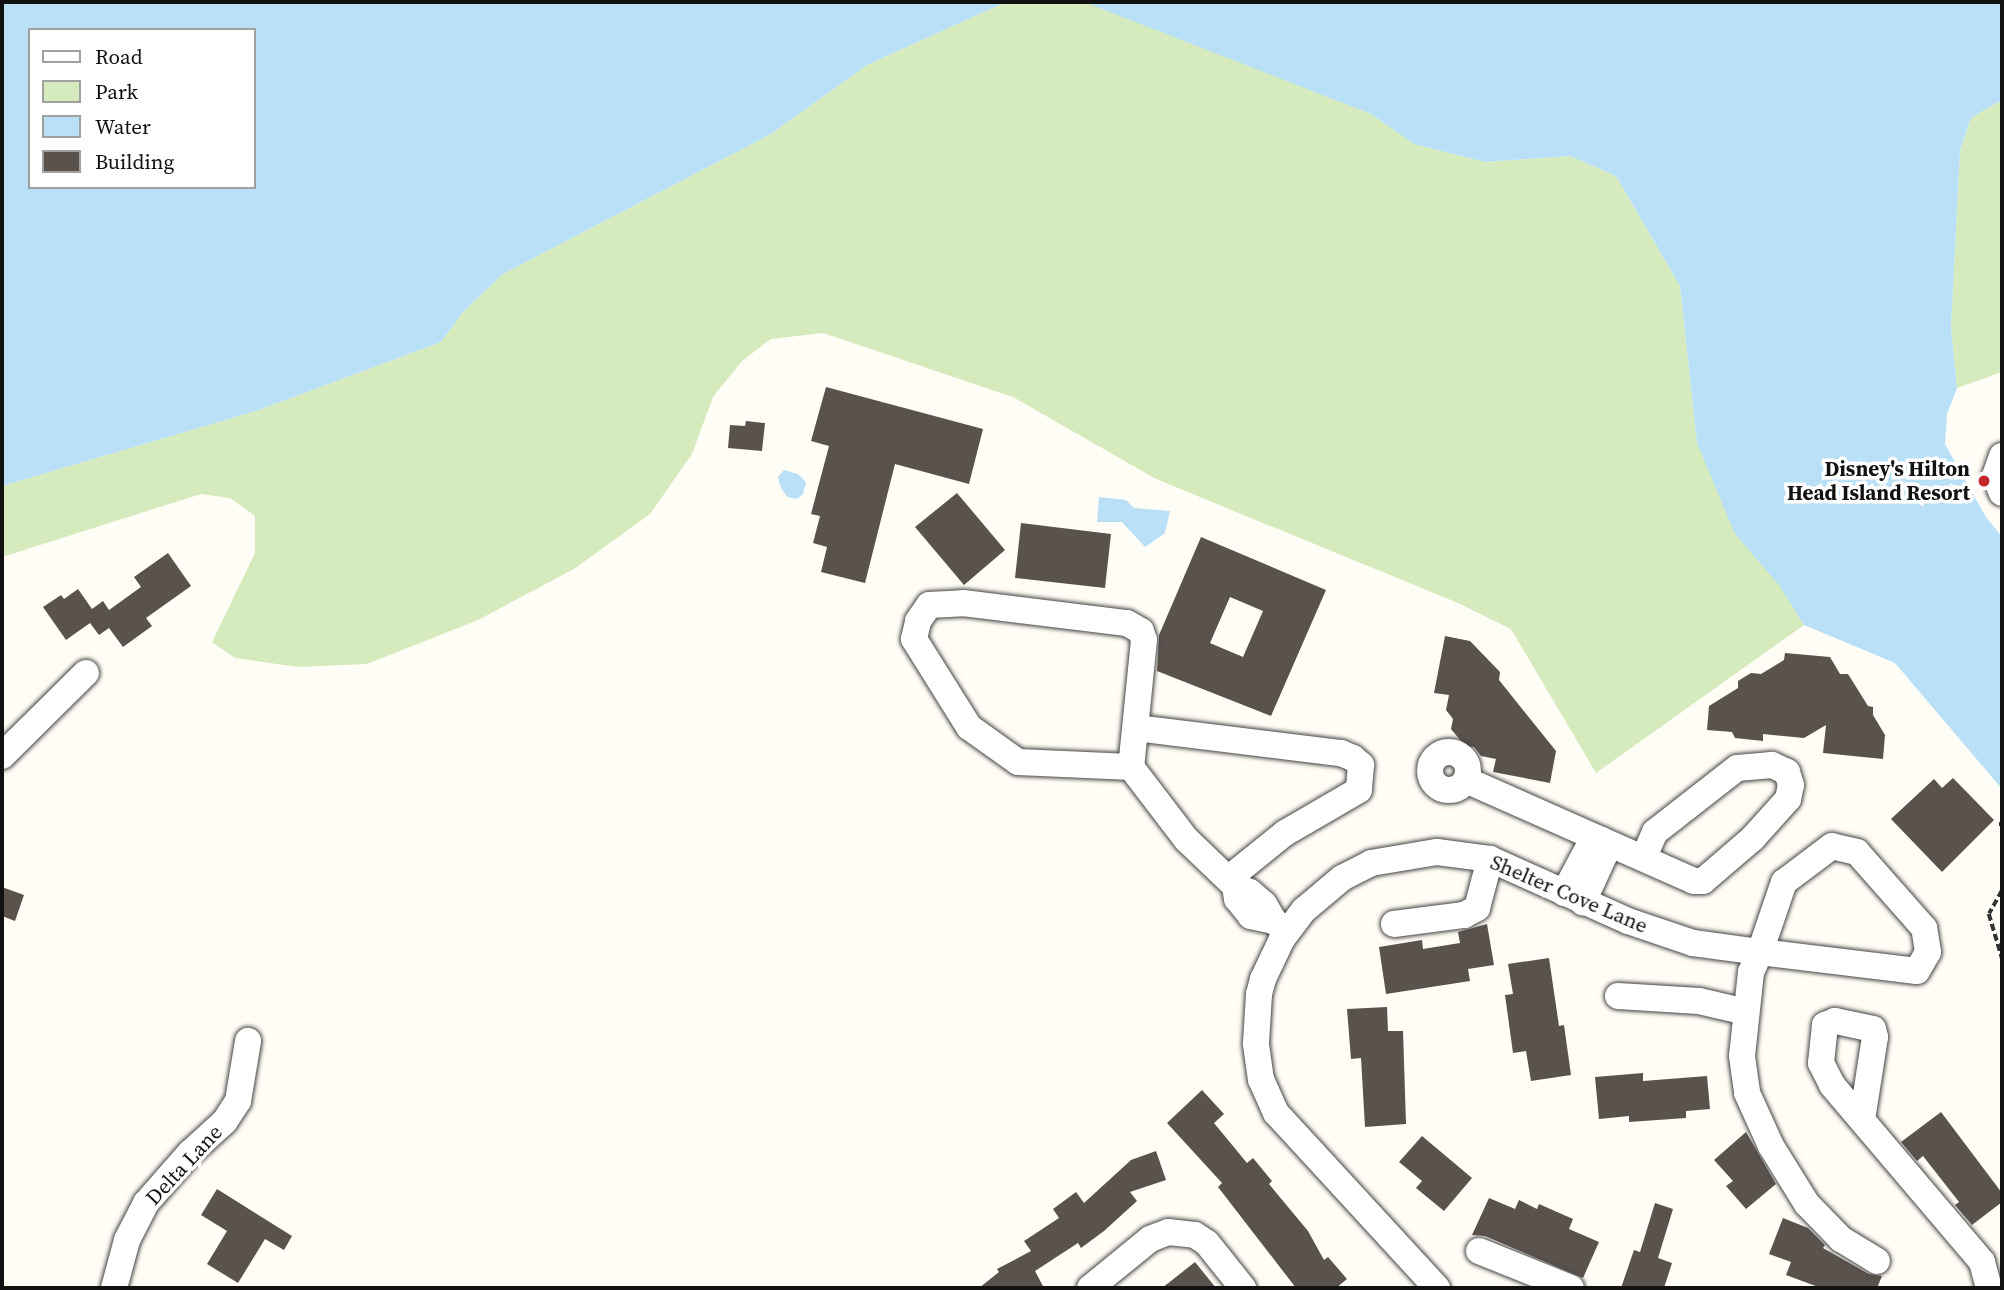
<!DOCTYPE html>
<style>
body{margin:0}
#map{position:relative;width:2004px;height:1290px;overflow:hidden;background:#fffdf5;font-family:"Source Serif 4",serif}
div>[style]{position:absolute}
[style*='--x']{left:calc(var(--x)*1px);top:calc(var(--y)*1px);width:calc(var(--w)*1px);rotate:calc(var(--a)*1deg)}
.green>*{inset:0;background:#d5ebbd}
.water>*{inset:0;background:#b9e0f7}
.building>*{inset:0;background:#5a524d}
.path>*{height:3.5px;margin-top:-1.75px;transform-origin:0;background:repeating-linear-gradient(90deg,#333 0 7px,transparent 0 10.5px)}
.roads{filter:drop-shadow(0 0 2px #444) drop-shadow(0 0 2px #444)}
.minor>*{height:26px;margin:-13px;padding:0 13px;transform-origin:13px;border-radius:13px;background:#fff}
.minor>.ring{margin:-13px;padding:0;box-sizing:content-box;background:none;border:26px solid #fff;border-radius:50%}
.dots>*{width:19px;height:19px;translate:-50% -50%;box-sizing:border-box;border:4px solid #fff;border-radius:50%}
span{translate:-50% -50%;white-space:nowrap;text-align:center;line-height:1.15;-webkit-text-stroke:7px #fff;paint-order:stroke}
.poi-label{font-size:21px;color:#111;font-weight:700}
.right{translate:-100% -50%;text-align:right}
.street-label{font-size:21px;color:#111}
.frame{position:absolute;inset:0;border:4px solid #111;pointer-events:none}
.legend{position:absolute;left:28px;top:28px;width:228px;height:161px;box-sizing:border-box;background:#fff;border:2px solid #a0a0a0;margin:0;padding:9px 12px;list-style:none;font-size:21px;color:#111}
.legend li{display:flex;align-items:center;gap:14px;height:35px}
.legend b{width:35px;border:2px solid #a0a0a0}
</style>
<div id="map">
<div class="green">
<div style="clip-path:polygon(1006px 2px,1084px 2px,1122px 14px,1371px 114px,1414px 144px,1485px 162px,1570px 156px,1616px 176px,1680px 286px,1697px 443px,1804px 625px,1596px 773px,1511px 629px,1458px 603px,1156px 479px,1013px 397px,823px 333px,771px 339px,742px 361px,713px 397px,692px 454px,650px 514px,574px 569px,478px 620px,367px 664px,298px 667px,235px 658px,212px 642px,255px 553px,255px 516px,230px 498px,201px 494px,2px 557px,2px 486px,256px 411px,441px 342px,463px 312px,503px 274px,771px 134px,867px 65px)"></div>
<div style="clip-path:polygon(2002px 102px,2002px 372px,1957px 388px,1951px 328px,1960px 151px,1971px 118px,1996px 103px)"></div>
</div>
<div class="water">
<div style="clip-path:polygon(evenodd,2px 2px,1006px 2px,867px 65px,771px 134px,503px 274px,463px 312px,441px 342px,256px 411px,2px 486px,2px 2px,30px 30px,254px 30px,254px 187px,30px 187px,30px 30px)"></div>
<div style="clip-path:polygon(1084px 2px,2002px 2px,2002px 102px,1996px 103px,1971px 118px,1960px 151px,1951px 328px,1957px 388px,1947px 414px,1945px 444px,1986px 517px,2002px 537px,2002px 789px,1895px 663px,1804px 625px,1779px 585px,1735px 534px,1697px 443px,1680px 286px,1616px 176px,1570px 156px,1485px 162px,1414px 144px,1371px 114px)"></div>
<div style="clip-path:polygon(784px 470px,798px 474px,806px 482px,803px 494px,797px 499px,787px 497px,780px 486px,778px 477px)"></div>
<div style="clip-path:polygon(1099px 497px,1126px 500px,1134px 508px,1170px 511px,1165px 533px,1145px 547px,1122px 522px,1097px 522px)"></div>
</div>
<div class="building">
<div style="clip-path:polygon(826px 387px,983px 429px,969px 484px,895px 464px,865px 583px,821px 572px,827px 547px,813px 543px,820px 516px,811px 514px,829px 446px,811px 441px)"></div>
<div style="clip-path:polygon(746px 421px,765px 423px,762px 451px,728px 448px,730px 425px,745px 426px)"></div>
<div style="clip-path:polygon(957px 493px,1005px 550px,964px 585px,915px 527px)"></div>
<div style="clip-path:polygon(1021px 523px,1111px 534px,1105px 588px,1015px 578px)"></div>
<div style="clip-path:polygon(evenodd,1201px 537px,1326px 590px,1271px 716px,1157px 671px,1159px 635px,1201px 537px,1230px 597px,1263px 611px,1243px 657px,1210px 643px,1230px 597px)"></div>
<div style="clip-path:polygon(168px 553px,191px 586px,146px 618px,152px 626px,123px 647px,109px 628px,99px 635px,90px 623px,66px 640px,43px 607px,61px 595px,64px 599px,78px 589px,92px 609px,103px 601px,109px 610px,141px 587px,134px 577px)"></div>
<div style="clip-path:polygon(1445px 636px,1470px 641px,1500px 672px,1499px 680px,1556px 751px,1550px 783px,1493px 772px,1496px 759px,1481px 756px,1474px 747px,1465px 746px,1451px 729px,1453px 719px,1446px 710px,1449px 695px,1434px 693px)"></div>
<div style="clip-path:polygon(1785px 653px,1830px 657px,1840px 674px,1848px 674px,1868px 706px,1873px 707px,1873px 715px,1885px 735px,1883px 759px,1823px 753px,1826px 725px,1804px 738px,1763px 734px,1763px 741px,1735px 738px,1732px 732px,1707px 730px,1709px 706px,1738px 688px,1738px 681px,1751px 673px,1761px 674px,1784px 660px)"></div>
<div style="clip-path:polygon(1953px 778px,1994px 820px,1942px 872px,1891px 819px,1934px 779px,1942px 788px)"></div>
<div style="clip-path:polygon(2px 887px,24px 895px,15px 921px,2px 916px)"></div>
<div style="clip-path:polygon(1487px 924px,1494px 965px,1468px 969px,1470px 981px,1386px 994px,1379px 947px,1422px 940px,1423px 949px,1460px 943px,1458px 932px)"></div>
<div style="clip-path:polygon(1549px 958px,1559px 1026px,1564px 1025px,1571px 1075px,1531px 1081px,1526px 1051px,1513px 1053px,1505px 995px,1513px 994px,1508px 964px)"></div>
<div style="clip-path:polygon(1387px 1007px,1388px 1031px,1403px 1031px,1406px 1124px,1365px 1127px,1361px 1058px,1351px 1059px,1347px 1009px)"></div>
<div style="clip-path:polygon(1643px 1073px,1643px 1081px,1707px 1076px,1710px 1109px,1686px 1111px,1686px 1118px,1629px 1122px,1629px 1116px,1599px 1119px,1595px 1077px)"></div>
<div style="clip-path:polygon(1202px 1090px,1224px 1114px,1214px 1123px,1247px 1163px,1253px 1158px,1272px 1181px,1269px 1184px,1308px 1231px,1324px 1260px,1328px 1257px,1347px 1279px,1336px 1288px,1296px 1288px,1218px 1187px,1222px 1183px,1167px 1123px)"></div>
<div style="clip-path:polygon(1941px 1112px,2002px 1193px,2002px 1202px,1972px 1225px,1955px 1205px,1959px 1202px,1923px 1156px,1917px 1161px,1901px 1142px)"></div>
<div style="clip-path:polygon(1746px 1132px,1776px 1184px,1746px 1209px,1726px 1186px,1733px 1181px,1714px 1160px)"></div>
<div style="clip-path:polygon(1422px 1136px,1472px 1178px,1444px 1211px,1416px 1188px,1422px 1181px,1399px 1162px)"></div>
<div style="clip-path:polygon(1156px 1151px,1166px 1180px,1130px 1192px,1137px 1201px,1104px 1231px,1081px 1248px,1078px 1243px,1035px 1271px,1044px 1288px,979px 1288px,999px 1272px,997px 1269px,1031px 1251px,1024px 1241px,1059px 1218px,1053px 1209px,1076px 1192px,1084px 1203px,1131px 1160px)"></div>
<div style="clip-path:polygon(217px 1189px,292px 1236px,284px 1250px,265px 1239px,238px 1283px,207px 1264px,227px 1231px,201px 1215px)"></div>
<div style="clip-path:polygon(1489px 1198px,1515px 1209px,1519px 1200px,1537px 1209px,1539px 1204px,1573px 1219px,1569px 1229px,1599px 1242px,1583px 1278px,1485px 1236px,1472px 1235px)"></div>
<div style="clip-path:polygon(1655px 1203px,1673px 1209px,1658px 1258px,1672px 1263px,1664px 1288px,1621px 1288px,1634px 1250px,1640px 1252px)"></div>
<div style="clip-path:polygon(1783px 1218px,1808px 1228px,1825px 1245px,1823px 1248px,1869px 1274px,1882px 1276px,1877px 1288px,1821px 1288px,1786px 1275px,1791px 1262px,1769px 1254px)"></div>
<div style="clip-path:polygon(1195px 1262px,1216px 1288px,1162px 1288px)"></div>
</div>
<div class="path">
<div style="--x:1999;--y:824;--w:3;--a:0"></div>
<div style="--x:2002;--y:891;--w:26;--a:119"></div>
<div style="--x:1989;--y:914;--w:46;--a:73.5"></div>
</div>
<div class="roads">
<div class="minor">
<div style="--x:2002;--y:456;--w:21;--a:109"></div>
<div style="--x:1995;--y:476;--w:18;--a:68"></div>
<div style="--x:1136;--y:728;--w:207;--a:7"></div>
<div style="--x:1341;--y:753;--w:13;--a:23"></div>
<div style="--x:1353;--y:758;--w:11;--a:41"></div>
<div style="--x:1361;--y:765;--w:25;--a:95"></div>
<div style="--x:1359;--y:790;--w:86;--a:149.8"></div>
<div style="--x:1285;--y:833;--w:73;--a:141.1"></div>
<div class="ring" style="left:1430px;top:752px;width:12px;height:12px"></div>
<div style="--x:2;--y:756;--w:118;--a:-44.7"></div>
<div style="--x:1131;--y:767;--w:113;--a:-177.5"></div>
<div style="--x:1018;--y:762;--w:60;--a:-144.5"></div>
<div style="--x:969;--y:727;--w:104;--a:-122"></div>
<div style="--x:914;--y:639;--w:18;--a:-77"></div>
<div style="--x:918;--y:621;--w:19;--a:-55"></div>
<div style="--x:929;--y:605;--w:34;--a:-3"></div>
<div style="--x:963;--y:603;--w:165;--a:7"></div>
<div style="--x:1127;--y:623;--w:16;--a:30"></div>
<div style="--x:1141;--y:631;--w:9;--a:72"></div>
<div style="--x:1144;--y:640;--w:128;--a:95.8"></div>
<div style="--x:1131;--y:767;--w:91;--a:52.6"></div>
<div style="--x:1186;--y:839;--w:68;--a:43.8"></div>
<div style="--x:1466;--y:780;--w:249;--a:23.9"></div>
<div style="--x:1694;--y:881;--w:9;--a:0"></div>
<div style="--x:1703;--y:881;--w:65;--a:-40.6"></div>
<div style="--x:1752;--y:839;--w:54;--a:-48"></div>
<div style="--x:1788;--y:799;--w:14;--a:-78"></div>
<div style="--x:1791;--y:785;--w:14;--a:-107"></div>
<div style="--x:1787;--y:772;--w:17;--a:-155"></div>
<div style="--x:1772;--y:765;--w:35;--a:175"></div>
<div style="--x:1737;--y:768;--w:104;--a:142"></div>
<div style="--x:1655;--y:832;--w:27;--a:114"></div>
<div style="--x:1564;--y:893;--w:51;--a:-61.9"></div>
<div style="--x:1588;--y:848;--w:16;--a:-30"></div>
<div style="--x:1602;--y:840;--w:16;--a:83"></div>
<div style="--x:1604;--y:856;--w:51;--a:114.5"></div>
<div style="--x:1274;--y:921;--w:24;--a:-168"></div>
<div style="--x:1251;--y:916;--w:22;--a:-129"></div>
<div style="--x:1237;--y:899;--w:13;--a:-99"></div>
<div style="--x:1235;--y:886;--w:16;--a:22"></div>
<div style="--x:1250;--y:892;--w:18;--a:41"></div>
<div style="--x:1264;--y:904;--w:20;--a:60"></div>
<div style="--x:1274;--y:921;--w:17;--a:40"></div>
<div style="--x:1394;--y:924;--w:71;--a:-7.3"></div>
<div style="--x:1464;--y:915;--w:15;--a:-28"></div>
<div style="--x:1477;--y:908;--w:51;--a:-75.1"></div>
<div style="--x:1618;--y:996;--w:81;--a:3.5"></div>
<div style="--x:1699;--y:1001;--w:48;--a:13.2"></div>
<div style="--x:1862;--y:1120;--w:84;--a:-81.1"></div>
<div style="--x:1875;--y:1037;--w:8;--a:-104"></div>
<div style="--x:1873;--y:1029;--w:39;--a:-168"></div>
<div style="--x:1835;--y:1021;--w:11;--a:158"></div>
<div style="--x:1825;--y:1025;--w:38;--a:96"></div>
<div style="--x:1821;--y:1063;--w:25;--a:63"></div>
<div style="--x:1832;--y:1085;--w:232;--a:49.7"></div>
<div style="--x:1982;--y:1262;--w:27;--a:75"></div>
<div style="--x:1479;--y:1251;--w:99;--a:21.9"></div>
<div style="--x:114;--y:1288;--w:50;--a:-74.8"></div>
<div style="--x:127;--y:1240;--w:42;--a:-62.8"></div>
<div style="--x:146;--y:1203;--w:67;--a:-48.7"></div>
<div style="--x:190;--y:1153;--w:47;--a:-42.4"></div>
<div style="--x:225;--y:1121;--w:24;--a:-57"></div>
<div style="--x:238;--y:1101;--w:61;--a:-80.5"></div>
<div style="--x:1090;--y:1288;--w:77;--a:-39.2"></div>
<div style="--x:1150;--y:1239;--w:19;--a:-21"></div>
<div style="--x:1168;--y:1232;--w:27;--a:6"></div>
<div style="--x:1195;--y:1235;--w:14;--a:34"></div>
<div style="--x:1207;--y:1243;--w:58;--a:51.3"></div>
<div style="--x:1437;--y:1288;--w:238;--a:-132.6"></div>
<div style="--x:1276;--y:1113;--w:36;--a:-114"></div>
<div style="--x:1261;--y:1080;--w:37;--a:-98"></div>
<div style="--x:1256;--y:1043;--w:49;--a:-86.5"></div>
<div style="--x:1259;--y:994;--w:16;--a:-75"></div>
<div style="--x:1263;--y:979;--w:44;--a:-64.6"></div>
<div style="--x:1282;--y:939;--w:36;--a:-53"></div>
<div style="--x:1304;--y:910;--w:50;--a:-40.1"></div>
<div style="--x:1342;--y:878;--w:33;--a:-27"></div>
<div style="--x:1371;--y:863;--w:67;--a:-9.5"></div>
<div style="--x:1437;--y:852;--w:53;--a:7.5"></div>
<div style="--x:1490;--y:859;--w:151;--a:24.2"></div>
<div style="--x:1628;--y:921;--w:69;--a:18.7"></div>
<div style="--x:1693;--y:943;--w:68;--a:7.7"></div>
<div style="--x:1760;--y:952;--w:158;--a:6.9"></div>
<div style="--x:1917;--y:971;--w:22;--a:-60"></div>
<div style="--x:1928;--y:952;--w:24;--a:-99"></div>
<div style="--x:1924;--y:928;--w:101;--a:-131.4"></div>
<div style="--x:1857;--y:852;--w:26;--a:-167"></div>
<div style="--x:1832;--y:846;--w:60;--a:143.1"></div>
<div style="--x:1784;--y:882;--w:74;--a:108.9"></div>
<div style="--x:1760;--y:952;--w:22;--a:114"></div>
<div style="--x:1751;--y:972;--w:84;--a:96.1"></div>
<div style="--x:1742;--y:1056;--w:37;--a:82"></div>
<div style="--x:1747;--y:1093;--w:58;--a:65.6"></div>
<div style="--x:1771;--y:1146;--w:68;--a:58.2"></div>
<div style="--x:1807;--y:1204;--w:49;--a:45.8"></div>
<div style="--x:1841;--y:1239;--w:42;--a:31.4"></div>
</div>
</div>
<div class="dots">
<div style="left:1984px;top:481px;background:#c4262e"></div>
</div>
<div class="poi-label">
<span class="right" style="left:1970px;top:481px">Disney's Hilton<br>Head Island Resort</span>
</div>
<div class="street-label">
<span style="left:1569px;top:894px;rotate:23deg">Shelter Cove Lane</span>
<span style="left:184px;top:1165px;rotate:-47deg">Delta Lane</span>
</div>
<div class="frame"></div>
<ul class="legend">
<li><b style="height:9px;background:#fff"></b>Road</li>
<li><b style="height:19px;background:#d5ebbd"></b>Park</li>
<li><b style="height:19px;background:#b9e0f7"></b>Water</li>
<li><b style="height:19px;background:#5a524d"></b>Building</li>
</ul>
</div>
